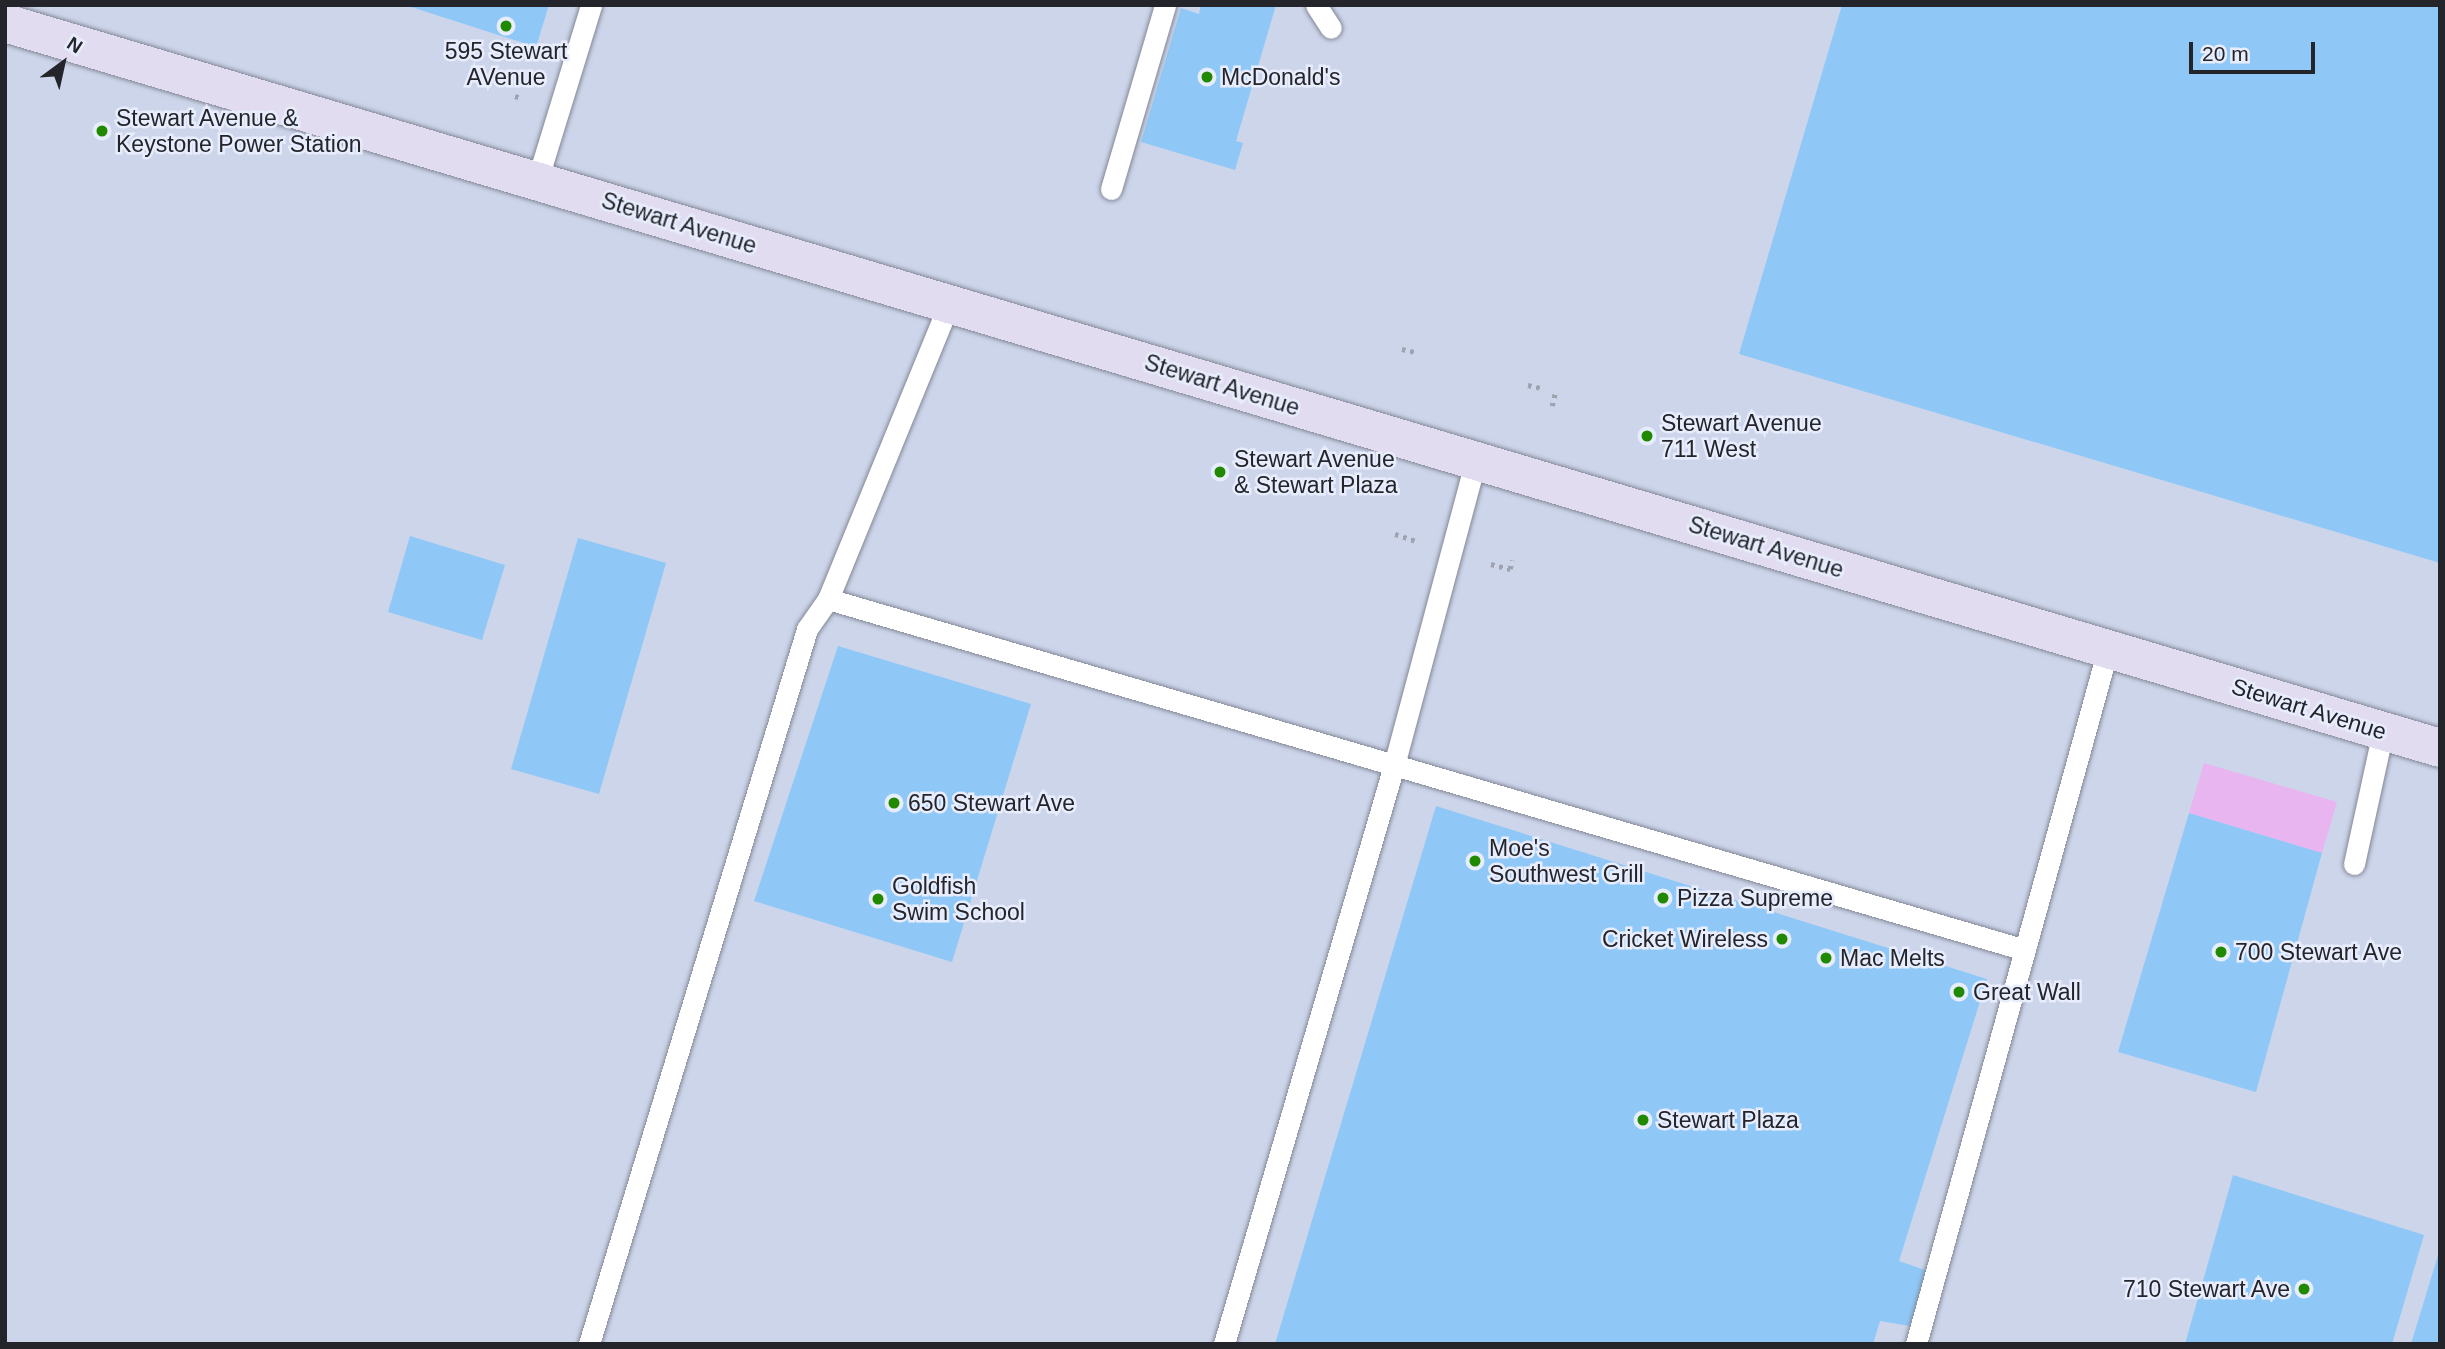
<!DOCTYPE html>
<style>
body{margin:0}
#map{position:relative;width:2445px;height:1349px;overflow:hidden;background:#dbe0f0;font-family:Helvetica,sans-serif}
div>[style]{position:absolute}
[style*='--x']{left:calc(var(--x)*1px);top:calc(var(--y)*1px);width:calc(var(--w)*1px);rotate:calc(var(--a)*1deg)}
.built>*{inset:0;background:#cdd5eb}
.green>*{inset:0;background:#e8b5f0}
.building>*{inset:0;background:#8fc8f6}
.path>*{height:4.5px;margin-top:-2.25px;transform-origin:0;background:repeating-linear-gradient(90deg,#9fa3b0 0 3.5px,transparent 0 8.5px)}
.roads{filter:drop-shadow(0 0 2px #838896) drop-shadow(0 0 2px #838896)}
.service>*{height:21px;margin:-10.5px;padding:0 10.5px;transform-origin:10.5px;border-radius:10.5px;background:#fff}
.secondary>*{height:38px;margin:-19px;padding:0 19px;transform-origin:19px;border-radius:19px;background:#e1dcef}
.dots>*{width:19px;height:19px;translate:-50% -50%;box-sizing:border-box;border:4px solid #e8edfd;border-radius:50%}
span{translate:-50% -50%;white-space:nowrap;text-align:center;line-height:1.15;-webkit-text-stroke:5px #e8edfd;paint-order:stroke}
.poi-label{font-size:23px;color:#23252b}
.left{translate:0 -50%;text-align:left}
.right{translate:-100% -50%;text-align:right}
.street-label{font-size:23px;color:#23252b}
.frame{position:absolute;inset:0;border:7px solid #23252b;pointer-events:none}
.north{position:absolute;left:28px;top:28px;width:70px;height:70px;-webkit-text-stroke:5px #e8edfd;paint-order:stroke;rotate:33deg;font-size:19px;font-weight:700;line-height:28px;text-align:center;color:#23252b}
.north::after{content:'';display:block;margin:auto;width:24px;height:32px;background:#23252b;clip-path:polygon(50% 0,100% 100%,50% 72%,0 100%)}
.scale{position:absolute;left:2189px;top:42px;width:126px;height:32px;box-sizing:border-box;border:4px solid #23252b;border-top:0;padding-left:9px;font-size:21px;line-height:24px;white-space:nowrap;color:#23252b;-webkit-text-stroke:5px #e8edfd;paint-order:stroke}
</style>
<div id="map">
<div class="built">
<div style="clip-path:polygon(5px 5px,2440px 5px,2440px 1344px,5px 1344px)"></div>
</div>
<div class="green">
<div style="clip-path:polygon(2204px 763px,2337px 802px,2322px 853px,2189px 813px)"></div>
</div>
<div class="building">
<div style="clip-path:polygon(405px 5px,549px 5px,536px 47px)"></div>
<div style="clip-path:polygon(1201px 5px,1276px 5px,1236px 141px,1243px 143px,1235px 170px,1141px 142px,1181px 8px,1199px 14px)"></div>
<div style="clip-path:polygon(1842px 5px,2440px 5px,2440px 563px,1739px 354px)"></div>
<div style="clip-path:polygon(410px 536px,505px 565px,482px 640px,388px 612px)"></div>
<div style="clip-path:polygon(578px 538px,666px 563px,599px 794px,511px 769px)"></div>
<div style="clip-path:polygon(838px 646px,1031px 704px,952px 962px,754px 901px)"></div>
<div style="clip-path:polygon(1436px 806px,1987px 979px,1899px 1261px,1928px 1271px,1910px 1326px,1880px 1321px,1873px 1344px,1275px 1344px)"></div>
<div style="clip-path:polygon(2189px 813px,2322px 853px,2256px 1092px,2118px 1052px)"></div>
<div style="clip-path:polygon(2233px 1175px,2424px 1235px,2392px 1344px,2185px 1344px)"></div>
<div style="clip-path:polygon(2439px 1252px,2440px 1344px,2411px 1344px)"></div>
</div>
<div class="path">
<div style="--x:515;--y:96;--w:7;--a:16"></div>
<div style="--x:1402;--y:349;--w:13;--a:13"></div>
<div style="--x:1528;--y:385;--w:13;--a:13"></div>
<div style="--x:1552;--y:406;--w:13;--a:-77"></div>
<div style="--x:1395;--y:534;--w:22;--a:18"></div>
<div style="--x:1491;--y:564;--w:20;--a:15"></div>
<div style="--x:1510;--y:569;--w:9;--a:-77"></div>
</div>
<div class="roads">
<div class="service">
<div style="--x:1316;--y:5;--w:27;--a:57"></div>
<div style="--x:537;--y:181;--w:184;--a:-72.9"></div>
<div style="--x:1111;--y:189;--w:192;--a:-73.6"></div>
<div style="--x:828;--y:599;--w:1247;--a:16.34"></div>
<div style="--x:2354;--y:864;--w:136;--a:-77.7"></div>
<div style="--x:589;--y:1344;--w:747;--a:-73.04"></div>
<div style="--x:807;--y:629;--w:37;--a:-55"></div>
<div style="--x:828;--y:599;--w:319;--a:-67.7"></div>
<div style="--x:1224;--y:1344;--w:599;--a:-73.62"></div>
<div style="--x:1393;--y:769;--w:320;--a:-75"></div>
<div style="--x:1916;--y:1344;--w:721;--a:-74.56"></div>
</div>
<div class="secondary">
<div style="--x:5;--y:23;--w:2541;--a:16.58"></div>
</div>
</div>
<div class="dots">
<div style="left:506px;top:26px;background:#208900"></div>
<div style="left:1207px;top:77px;background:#208900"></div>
<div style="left:102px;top:131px;background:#208900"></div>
<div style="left:1647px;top:436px;background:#208900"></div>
<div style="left:1220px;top:472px;background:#208900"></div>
<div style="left:894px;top:803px;background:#208900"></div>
<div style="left:1475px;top:861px;background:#208900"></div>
<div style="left:1663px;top:898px;background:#208900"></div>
<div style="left:878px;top:899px;background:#208900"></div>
<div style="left:1782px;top:939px;background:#208900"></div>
<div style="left:2221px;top:952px;background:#208900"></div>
<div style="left:1826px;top:958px;background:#208900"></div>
<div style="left:1959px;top:992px;background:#208900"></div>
<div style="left:1643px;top:1120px;background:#208900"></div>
<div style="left:2304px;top:1289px;background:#208900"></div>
</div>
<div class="poi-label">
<span style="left:506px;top:64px">595 Stewart<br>AVenue</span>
<span class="left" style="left:1221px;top:77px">McDonald's</span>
<span class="left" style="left:116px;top:131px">Stewart Avenue &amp;<br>Keystone Power Station</span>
<span class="left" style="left:1661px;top:436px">Stewart Avenue<br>711 West</span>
<span class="left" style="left:1234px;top:472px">Stewart Avenue<br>&amp; Stewart Plaza</span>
<span class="left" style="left:908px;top:803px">650 Stewart Ave</span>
<span class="left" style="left:1489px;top:861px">Moe's<br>Southwest Grill</span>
<span class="left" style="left:892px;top:899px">Goldfish<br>Swim School</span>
<span class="left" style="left:1677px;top:898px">Pizza Supreme</span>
<span class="right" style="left:1768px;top:939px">Cricket Wireless</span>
<span class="left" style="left:2235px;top:952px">700 Stewart Ave</span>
<span class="left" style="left:1840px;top:958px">Mac Melts</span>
<span class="left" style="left:1973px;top:992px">Great Wall</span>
<span class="left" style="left:1657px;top:1120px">Stewart Plaza</span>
<span class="right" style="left:2290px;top:1289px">710 Stewart Ave</span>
</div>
<div class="street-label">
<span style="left:679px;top:223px;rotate:17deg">Stewart Avenue</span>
<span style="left:1222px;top:385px;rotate:17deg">Stewart Avenue</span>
<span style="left:1766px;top:547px;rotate:17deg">Stewart Avenue</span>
<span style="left:2309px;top:709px;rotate:17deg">Stewart Avenue</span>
</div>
<div class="frame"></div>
<div class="north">N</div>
<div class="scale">20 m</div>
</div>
